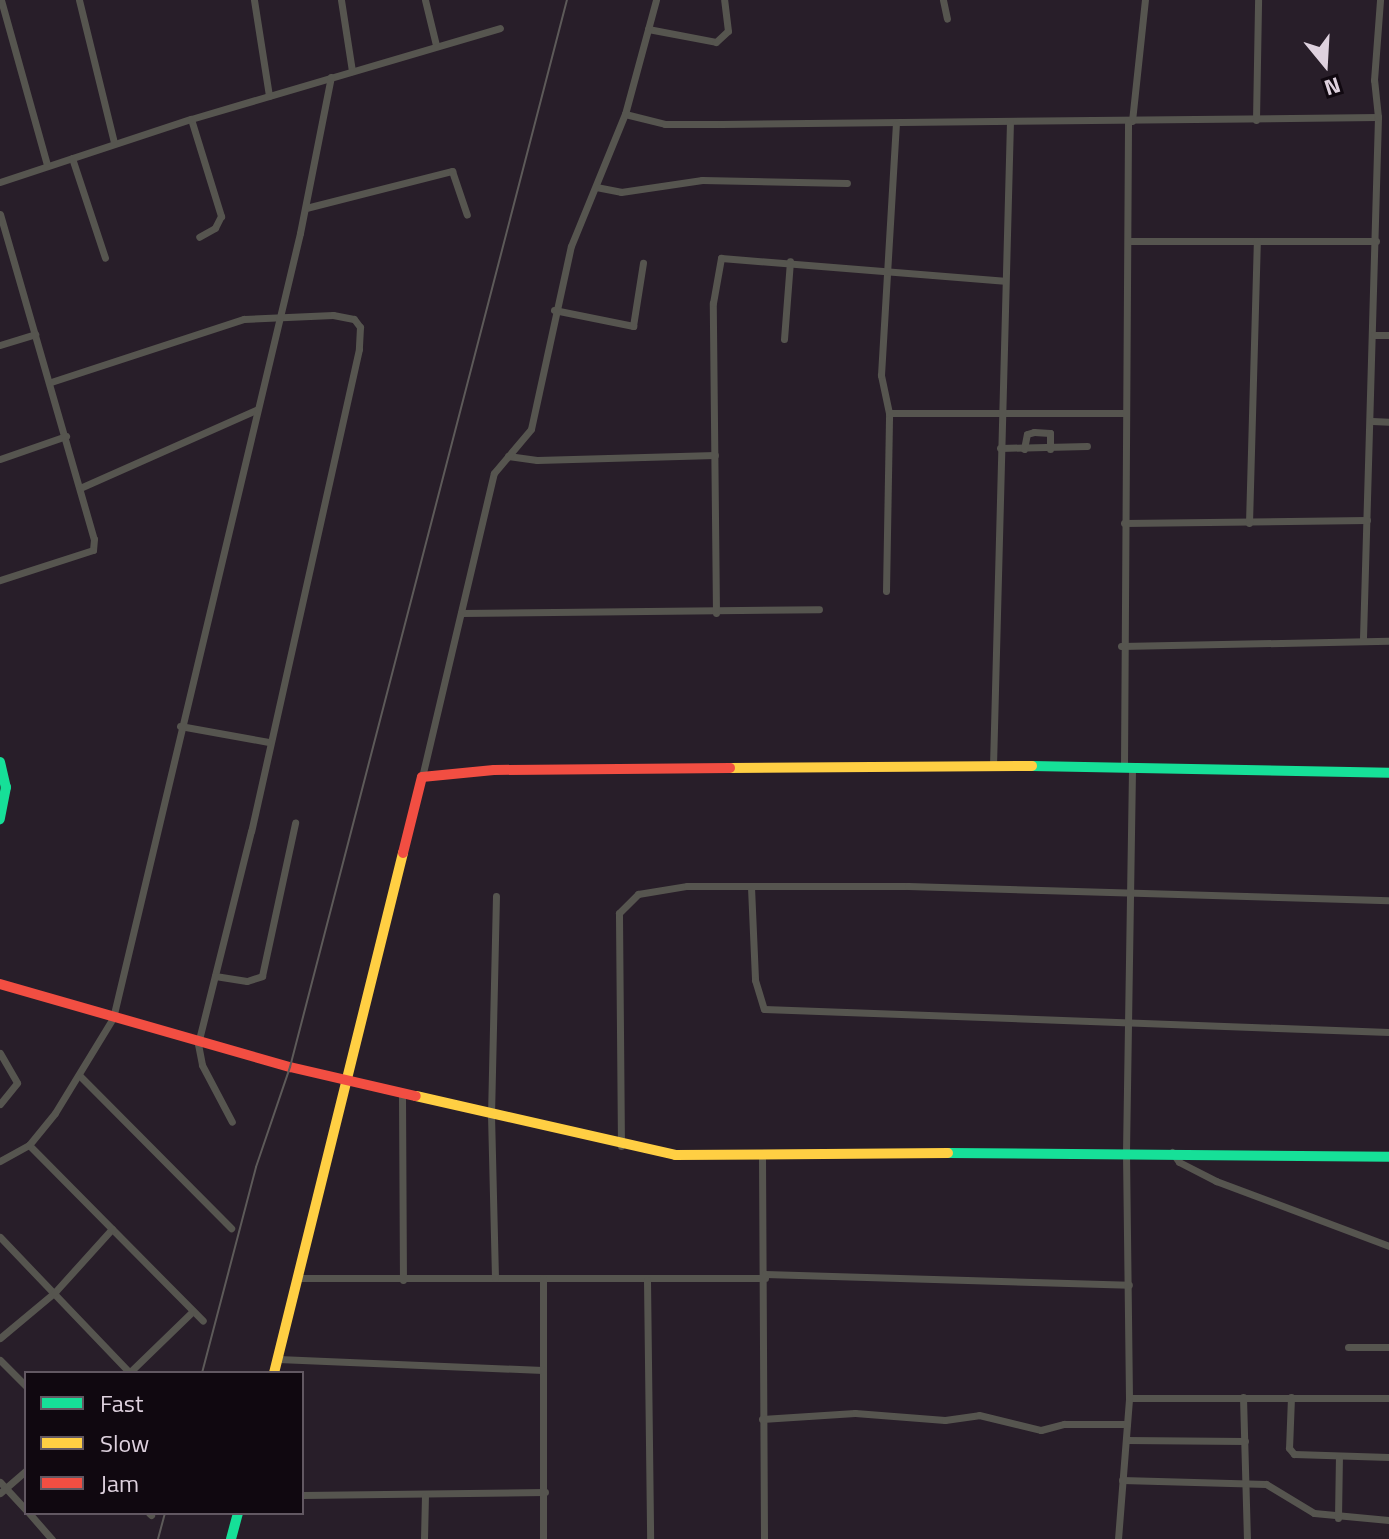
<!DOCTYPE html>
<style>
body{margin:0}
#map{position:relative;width:1389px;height:1539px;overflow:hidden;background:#281e29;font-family:"Titillium Web",sans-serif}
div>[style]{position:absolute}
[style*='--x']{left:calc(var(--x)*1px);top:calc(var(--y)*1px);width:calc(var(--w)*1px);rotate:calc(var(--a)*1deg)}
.street>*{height:7px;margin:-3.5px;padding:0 3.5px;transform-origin:3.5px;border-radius:3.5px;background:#56554f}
.fast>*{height:10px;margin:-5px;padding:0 5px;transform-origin:5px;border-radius:5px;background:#16e098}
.slow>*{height:10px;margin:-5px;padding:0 5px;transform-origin:5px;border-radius:5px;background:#ffcf43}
.jam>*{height:10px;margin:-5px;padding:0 5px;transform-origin:5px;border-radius:5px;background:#f24e42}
.rail>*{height:2px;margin:-1px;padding:0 1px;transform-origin:1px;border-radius:1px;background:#5d5a59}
span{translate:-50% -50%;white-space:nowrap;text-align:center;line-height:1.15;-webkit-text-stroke:8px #100810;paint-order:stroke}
.legend{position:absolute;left:24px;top:1371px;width:280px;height:144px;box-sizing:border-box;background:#100810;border:2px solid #625862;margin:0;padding:10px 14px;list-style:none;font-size:24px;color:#ded1de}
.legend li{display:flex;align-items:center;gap:16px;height:40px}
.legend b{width:40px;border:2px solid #625862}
.north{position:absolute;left:1285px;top:24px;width:80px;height:80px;-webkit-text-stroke:6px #100810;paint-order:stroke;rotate:162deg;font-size:22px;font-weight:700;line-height:32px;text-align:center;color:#ded1de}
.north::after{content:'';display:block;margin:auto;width:28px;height:36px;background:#ded1de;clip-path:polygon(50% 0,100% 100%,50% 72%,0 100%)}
</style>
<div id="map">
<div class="street">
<div style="--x:1;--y:0;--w:171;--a:74.4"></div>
<div style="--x:79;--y:0;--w:147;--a:76.2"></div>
<div style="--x:254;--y:0;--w:97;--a:81.1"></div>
<div style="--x:341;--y:0;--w:72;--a:81.2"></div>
<div style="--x:425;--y:0;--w:46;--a:76.3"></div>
<div style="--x:943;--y:0;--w:19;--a:78"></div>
<div style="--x:648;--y:29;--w:69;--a:10.8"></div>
<div style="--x:716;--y:42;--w:16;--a:-43"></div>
<div style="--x:728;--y:31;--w:31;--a:-97"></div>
<div style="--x:625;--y:114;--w:41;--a:14"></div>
<div style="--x:665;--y:124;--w:56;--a:0"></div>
<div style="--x:721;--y:124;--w:657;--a:-0.61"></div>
<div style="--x:1378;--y:117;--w:521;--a:91.65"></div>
<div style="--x:1378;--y:117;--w:37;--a:-96"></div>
<div style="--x:1374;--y:80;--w:80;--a:-85.7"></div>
<div style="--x:191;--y:119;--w:102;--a:72.8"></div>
<div style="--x:221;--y:216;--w:13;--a:117"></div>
<div style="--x:215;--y:228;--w:18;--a:151"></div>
<div style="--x:1256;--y:120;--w:120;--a:-89"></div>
<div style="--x:1132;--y:121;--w:122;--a:-83.9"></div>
<div style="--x:72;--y:158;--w:105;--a:71.7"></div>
<div style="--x:0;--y:182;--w:201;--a:-18.3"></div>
<div style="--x:191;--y:119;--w:322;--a:-16.4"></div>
<div style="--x:596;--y:187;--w:25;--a:11"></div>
<div style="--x:621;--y:192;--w:82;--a:-8.4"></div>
<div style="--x:702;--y:180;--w:145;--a:1.2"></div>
<div style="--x:306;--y:208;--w:151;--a:-14.2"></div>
<div style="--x:452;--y:171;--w:46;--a:71.2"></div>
<div style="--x:0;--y:214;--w:338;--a:73.9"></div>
<div style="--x:94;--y:539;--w:11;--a:95"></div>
<div style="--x:93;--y:550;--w:98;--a:162.1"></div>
<div style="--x:1128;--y:241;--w:248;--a:0"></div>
<div style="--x:554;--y:310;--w:81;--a:11.4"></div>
<div style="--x:633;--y:326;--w:64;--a:-81"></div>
<div style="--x:1374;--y:335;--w:15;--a:0"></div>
<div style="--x:784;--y:339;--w:78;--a:-85.6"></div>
<div style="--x:0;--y:345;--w:37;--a:-17"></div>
<div style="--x:51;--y:382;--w:203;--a:-18.1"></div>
<div style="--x:244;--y:319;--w:89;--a:-2.6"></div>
<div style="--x:333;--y:315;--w:21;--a:11"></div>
<div style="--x:354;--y:319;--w:10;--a:53"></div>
<div style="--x:360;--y:327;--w:22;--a:93"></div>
<div style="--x:359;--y:349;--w:494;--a:102.6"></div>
<div style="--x:251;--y:831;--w:219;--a:104"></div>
<div style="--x:198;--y:1044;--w:21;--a:79"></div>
<div style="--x:202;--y:1065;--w:64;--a:62.2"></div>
<div style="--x:889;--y:413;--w:39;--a:-102"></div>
<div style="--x:881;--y:375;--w:251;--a:-86.6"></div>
<div style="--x:1372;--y:421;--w:17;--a:3"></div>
<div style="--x:1000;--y:448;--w:87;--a:-1.3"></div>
<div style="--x:1024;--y:449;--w:15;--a:-79"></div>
<div style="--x:1027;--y:434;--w:7;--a:-16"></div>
<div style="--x:1034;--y:432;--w:16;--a:4"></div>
<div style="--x:1050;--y:433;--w:16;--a:90"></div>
<div style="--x:508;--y:456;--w:29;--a:8"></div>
<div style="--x:537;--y:460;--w:178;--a:-1.6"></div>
<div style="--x:0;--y:459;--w:70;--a:-19.2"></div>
<div style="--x:80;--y:488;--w:193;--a:-23.9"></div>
<div style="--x:1124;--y:523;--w:243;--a:-0.7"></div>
<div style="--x:1249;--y:523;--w:282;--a:-88.4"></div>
<div style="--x:886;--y:591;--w:178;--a:-89"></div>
<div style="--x:889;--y:413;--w:236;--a:0"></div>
<div style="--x:461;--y:613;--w:358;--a:-0.6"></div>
<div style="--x:716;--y:613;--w:310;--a:-90.6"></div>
<div style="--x:713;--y:303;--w:46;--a:-79.9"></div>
<div style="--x:721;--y:258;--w:284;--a:4.6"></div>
<div style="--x:1121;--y:646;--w:268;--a:-1.1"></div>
<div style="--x:180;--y:726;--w:90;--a:10.2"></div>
<div style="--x:1124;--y:765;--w:644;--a:-89.64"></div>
<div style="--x:993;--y:766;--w:645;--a:-88.49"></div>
<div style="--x:422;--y:777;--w:312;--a:-76.7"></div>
<div style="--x:494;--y:473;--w:57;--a:-49.9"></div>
<div style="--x:531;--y:429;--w:187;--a:-77.7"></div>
<div style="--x:571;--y:246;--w:143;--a:-67.8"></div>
<div style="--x:625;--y:114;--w:118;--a:-74.8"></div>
<div style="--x:751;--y:887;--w:93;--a:87.5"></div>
<div style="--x:755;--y:980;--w:30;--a:73"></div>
<div style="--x:764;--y:1009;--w:625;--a:2.11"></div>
<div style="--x:215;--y:976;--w:32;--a:9"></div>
<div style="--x:247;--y:981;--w:16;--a:-18"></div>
<div style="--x:262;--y:976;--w:157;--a:-77.8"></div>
<div style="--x:0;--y:1053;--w:34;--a:60"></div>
<div style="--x:17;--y:1083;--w:27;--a:129"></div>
<div style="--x:79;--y:1075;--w:216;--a:45.2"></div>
<div style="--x:402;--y:1095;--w:185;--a:89.7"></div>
<div style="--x:29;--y:1145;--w:247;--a:45.3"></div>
<div style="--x:621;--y:1146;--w:233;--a:-90.5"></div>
<div style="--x:619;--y:913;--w:27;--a:-45"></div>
<div style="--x:638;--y:894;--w:50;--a:-9.3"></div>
<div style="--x:687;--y:886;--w:221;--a:0"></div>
<div style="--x:908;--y:886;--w:481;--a:1.7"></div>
<div style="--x:1172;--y:1152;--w:12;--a:55"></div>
<div style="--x:1179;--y:1162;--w:42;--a:27.2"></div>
<div style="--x:1216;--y:1181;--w:185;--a:20.6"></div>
<div style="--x:762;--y:1156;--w:383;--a:89.7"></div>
<div style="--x:0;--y:1161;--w:33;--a:-29"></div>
<div style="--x:29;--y:1145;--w:41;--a:-50.9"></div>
<div style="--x:55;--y:1113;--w:111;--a:-58.6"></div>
<div style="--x:113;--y:1018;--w:807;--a:-76.6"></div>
<div style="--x:300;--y:233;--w:159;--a:-78.8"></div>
<div style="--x:0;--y:1237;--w:188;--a:46.3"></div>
<div style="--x:765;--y:1274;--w:364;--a:1.7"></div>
<div style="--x:299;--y:1278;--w:466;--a:0"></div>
<div style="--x:495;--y:1278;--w:162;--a:-91.4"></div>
<div style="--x:491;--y:1116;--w:220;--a:-88.7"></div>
<div style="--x:543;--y:1278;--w:261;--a:90"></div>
<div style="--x:647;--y:1280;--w:259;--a:89.3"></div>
<div style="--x:0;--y:1338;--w:72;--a:-39.9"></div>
<div style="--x:55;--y:1292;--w:85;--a:-47.9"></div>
<div style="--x:1348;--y:1347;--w:41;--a:0"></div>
<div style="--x:278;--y:1359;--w:265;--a:2.4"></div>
<div style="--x:0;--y:1360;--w:37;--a:45"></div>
<div style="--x:129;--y:1373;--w:89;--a:-44.1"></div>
<div style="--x:1243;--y:1397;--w:142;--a:88.4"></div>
<div style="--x:1291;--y:1397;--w:51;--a:92.2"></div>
<div style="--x:1289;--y:1448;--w:8;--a:50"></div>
<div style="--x:1294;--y:1454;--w:95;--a:1.8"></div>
<div style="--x:1129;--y:1398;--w:260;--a:0"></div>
<div style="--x:762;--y:1419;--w:93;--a:-3.7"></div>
<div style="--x:855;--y:1413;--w:90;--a:4.4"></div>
<div style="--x:945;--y:1420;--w:34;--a:-8"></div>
<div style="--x:979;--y:1415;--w:64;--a:13.6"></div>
<div style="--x:1041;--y:1430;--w:24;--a:-15"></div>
<div style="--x:1064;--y:1424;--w:63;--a:0"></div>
<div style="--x:1126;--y:1440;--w:119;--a:0.5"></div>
<div style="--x:1122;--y:1480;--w:144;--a:1.6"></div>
<div style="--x:1266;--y:1484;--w:56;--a:31.1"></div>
<div style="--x:1314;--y:1513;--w:75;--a:5.3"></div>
<div style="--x:0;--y:1482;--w:38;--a:47"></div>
<div style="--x:0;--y:1493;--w:35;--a:-41"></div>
<div style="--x:302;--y:1495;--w:243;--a:-0.7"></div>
<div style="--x:29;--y:1513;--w:35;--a:49"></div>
<div style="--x:149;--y:1513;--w:3;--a:45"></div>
<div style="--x:1338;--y:1518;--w:61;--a:-89.1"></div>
<div style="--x:424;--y:1539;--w:43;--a:-88.7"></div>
<div style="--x:1118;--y:1539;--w:141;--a:-85.5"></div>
<div style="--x:1129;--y:1398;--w:246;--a:-90.7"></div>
<div style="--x:1126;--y:1152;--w:386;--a:-89.1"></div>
</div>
<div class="fast">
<div style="--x:0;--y:762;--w:26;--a:77"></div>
<div style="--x:6;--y:787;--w:33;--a:101"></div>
<div style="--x:1032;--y:766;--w:357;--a:1.1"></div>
<div style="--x:948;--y:1153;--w:441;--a:0.5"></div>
<div style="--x:231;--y:1539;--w:27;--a:-75"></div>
</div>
<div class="slow">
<div style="--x:730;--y:768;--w:302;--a:-0.4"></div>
<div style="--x:416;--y:1096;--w:266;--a:12.8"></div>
<div style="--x:675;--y:1155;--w:273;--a:-0.4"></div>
<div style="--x:274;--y:1373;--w:536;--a:-76.07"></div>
</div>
<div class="jam">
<div style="--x:403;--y:853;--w:78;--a:-76"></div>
<div style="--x:422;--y:777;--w:72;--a:-5.6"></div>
<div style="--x:494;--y:770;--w:236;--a:-0.5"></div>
<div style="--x:0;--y:984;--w:302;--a:16"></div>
<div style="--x:290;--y:1067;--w:129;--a:13"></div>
</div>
<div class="rail">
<div style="--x:202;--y:1373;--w:213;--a:-75.3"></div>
<div style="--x:256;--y:1167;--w:106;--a:-71.2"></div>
<div style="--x:290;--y:1067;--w:1102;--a:-75.45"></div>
<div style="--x:158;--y:1539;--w:27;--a:-75"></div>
</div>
<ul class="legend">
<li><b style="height:10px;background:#16e098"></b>Fast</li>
<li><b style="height:10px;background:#ffcf43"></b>Slow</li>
<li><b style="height:10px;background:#f24e42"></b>Jam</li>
</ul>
<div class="north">N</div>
</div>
